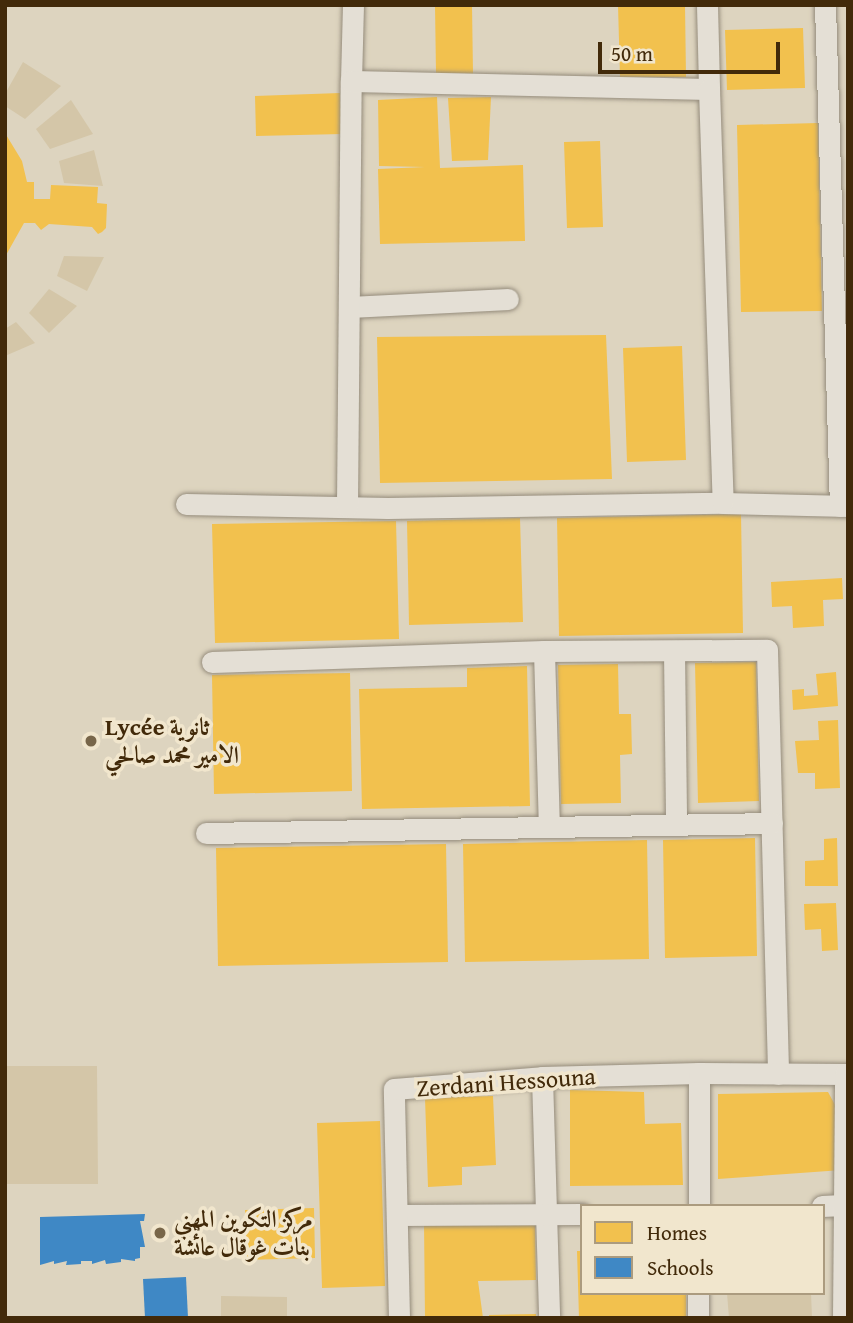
<!DOCTYPE html>
<meta charset="utf-8">
<style>
body{margin:0}
#map{position:relative;width:853px;height:1323px;overflow:hidden;background:#ddd4bf;font-family:"Gentium Book Plus",Amiri,serif}
div>[style]{position:absolute}
[style*='--x']{left:calc(var(--x)*1px);top:calc(var(--y)*1px);width:calc(var(--w)*1px);rotate:calc(var(--a)*1deg)}
.green>*{inset:0;background:#d4c6a8}
.homes>*{inset:0;background:#f2c14e}
.schools>*{inset:0;background:#3f88c5}
.roads{filter:drop-shadow(0 0 2px #958c7c) drop-shadow(0 0 2px #958c7c)}
.street>*{height:21px;margin:-10.5px;padding:0 10.5px;transform-origin:10.5px;border-radius:10.5px;background:#e4dfd5}
.dots>*{width:19px;height:19px;translate:-50% -50%;box-sizing:border-box;border:4px solid #f1e6cd;border-radius:50%}
span{translate:-50% -50%;white-space:nowrap;text-align:center;line-height:1.15;-webkit-text-stroke:7px #f1e6cd;paint-order:stroke}
.poi-label{font-size:24px;color:#422a0a;font-weight:700}
.left{translate:0 -50%;text-align:left}
.street-label{font-size:24px;color:#422a0a}
.frame{position:absolute;inset:0;border:7px solid #422a0a;pointer-events:none}
.legend{position:absolute;left:580px;top:1204px;width:245px;height:91px;box-sizing:border-box;background:#f1e6cd;border:2px solid #ab9b7f;margin:0;padding:9px 12px;list-style:none;font-size:21px;color:#422a0a}
.legend li{display:flex;align-items:center;gap:14px;height:35px}
.legend b{width:35px;border:2px solid #ab9b7f}
.scale{position:absolute;left:598px;top:42px;width:182px;height:32px;box-sizing:border-box;border:4px solid #422a0a;border-top:0;padding-left:9px;font-size:21px;line-height:24px;white-space:nowrap;color:#422a0a;-webkit-text-stroke:5px #f1e6cd;paint-order:stroke}
</style>
<div id="map">
<div class="green">
<div style="clip-path:polygon(23px 62px,61px 86px,25px 119px,5px 106px,5px 94px)"></div>
<div style="clip-path:polygon(71px 100px,93px 134px,50px 149px,36px 129px)"></div>
<div style="clip-path:polygon(94px 150px,103px 186px,64px 183px,59px 161px)"></div>
<div style="clip-path:polygon(64px 256px,104px 257px,87px 291px,57px 276px)"></div>
<div style="clip-path:polygon(49px 289px,77px 306px,49px 333px,29px 313px)"></div>
<div style="clip-path:polygon(16px 322px,35px 343px,5px 356px,5px 329px)"></div>
<div style="clip-path:polygon(5px 1066px,97px 1066px,98px 1184px,5px 1184px)"></div>
<div style="clip-path:polygon(727px 1293px,811px 1293px,812px 1318px,729px 1318px)"></div>
<div style="clip-path:polygon(221px 1296px,287px 1297px,287px 1318px,221px 1318px)"></div>
</div>
<div class="homes">
<div style="clip-path:polygon(435px 5px,472px 5px,473px 74px,436px 73px)"></div>
<div style="clip-path:polygon(618px 5px,685px 5px,686px 77px,620px 77px)"></div>
<div style="clip-path:polygon(803px 28px,805px 88px,727px 90px,725px 30px)"></div>
<div style="clip-path:polygon(340px 93px,342px 134px,256px 136px,255px 96px)"></div>
<div style="clip-path:polygon(437px 97px,440px 168px,523px 165px,525px 241px,380px 244px,378px 169px,425px 167px,379px 166px,378px 100px)"></div>
<div style="clip-path:polygon(491px 97px,488px 160px,452px 161px,448px 98px)"></div>
<div style="clip-path:polygon(818px 123px,822px 311px,741px 312px,737px 125px)"></div>
<div style="clip-path:polygon(5px 133px,22px 161px,27px 182px,34px 182px,34px 199px,50px 199px,51px 185px,98px 187px,97px 203px,107px 204px,106px 228px,102px 232px,98px 234px,92px 227px,49px 224px,41px 230px,35px 223px,24px 223px,5px 257px)"></div>
<div style="clip-path:polygon(600px 141px,603px 227px,567px 228px,564px 142px)"></div>
<div style="clip-path:polygon(606px 335px,612px 479px,380px 483px,377px 337px)"></div>
<div style="clip-path:polygon(682px 346px,686px 460px,627px 462px,623px 348px)"></div>
<div style="clip-path:polygon(741px 514px,743px 633px,559px 636px,557px 518px)"></div>
<div style="clip-path:polygon(520px 518px,523px 622px,409px 625px,407px 521px)"></div>
<div style="clip-path:polygon(396px 521px,399px 639px,215px 643px,212px 524px)"></div>
<div style="clip-path:polygon(842px 578px,843px 599px,823px 600px,824px 626px,793px 628px,792px 606px,772px 607px,771px 582px)"></div>
<div style="clip-path:polygon(756px 662px,759px 801px,698px 803px,695px 663px)"></div>
<div style="clip-path:polygon(618px 664px,619px 714px,631px 714px,632px 754px,620px 755px,621px 803px,561px 804px,558px 665px)"></div>
<div style="clip-path:polygon(527px 666px,530px 806px,362px 809px,359px 689px,467px 687px,467px 668px)"></div>
<div style="clip-path:polygon(836px 672px,838px 706px,793px 710px,792px 690px,804px 689px,804px 696px,818px 695px,816px 674px)"></div>
<div style="clip-path:polygon(350px 673px,352px 791px,214px 794px,212px 675px)"></div>
<div style="clip-path:polygon(838px 720px,840px 788px,815px 789px,815px 773px,798px 773px,795px 741px,819px 740px,818px 721px)"></div>
<div style="clip-path:polygon(755px 838px,757px 956px,665px 958px,663px 840px)"></div>
<div style="clip-path:polygon(837px 838px,838px 886px,805px 886px,805px 861px,824px 860px,824px 839px)"></div>
<div style="clip-path:polygon(647px 840px,649px 959px,465px 962px,463px 844px)"></div>
<div style="clip-path:polygon(446px 844px,448px 962px,218px 966px,216px 848px)"></div>
<div style="clip-path:polygon(836px 903px,838px 950px,822px 951px,821px 929px,805px 930px,804px 904px)"></div>
<div style="clip-path:polygon(570px 1090px,644px 1092px,645px 1124px,681px 1123px,683px 1185px,570px 1186px)"></div>
<div style="clip-path:polygon(828px 1092px,840px 1114px,842px 1170px,718px 1179px,718px 1094px)"></div>
<div style="clip-path:polygon(493px 1096px,496px 1165px,462px 1167px,462px 1185px,428px 1187px,425px 1098px)"></div>
<div style="clip-path:polygon(380px 1121px,385px 1286px,322px 1288px,317px 1123px)"></div>
<div style="clip-path:polygon(314px 1208px,315px 1258px,247px 1260px,245px 1210px)"></div>
<div style="clip-path:polygon(424px 1223px,535px 1225px,536px 1280px,478px 1281px,483px 1318px,425px 1318px)"></div>
<div style="clip-path:polygon(577px 1251px,582px 1251px,582px 1293px,686px 1293px,686px 1318px,579px 1318px)"></div>
<div style="clip-path:polygon(536px 1314px,536px 1318px,489px 1318px,489px 1315px)"></div>
</div>
<div class="schools">
<div style="clip-path:polygon(145px 1214px,144px 1221px,140px 1221px,145px 1247px,140px 1247px,140px 1258px,135px 1259px,135px 1261px,121px 1259px,121px 1262px,106px 1264px,105px 1260px,92px 1264px,92px 1261px,81px 1261px,81px 1264px,66px 1265px,67px 1261px,54px 1264px,54px 1261px,40px 1265px,40px 1217px)"></div>
<div style="clip-path:polygon(186px 1277px,188px 1318px,145px 1318px,143px 1279px)"></div>
</div>
<div class="roads">
<div class="street">
<div style="--x:707;--y:5;--w:84;--a:88.6"></div>
<div style="--x:825;--y:5;--w:501;--a:88.29"></div>
<div style="--x:351;--y:81;--w:76;--a:-88.5"></div>
<div style="--x:350;--y:307;--w:158;--a:-2.9"></div>
<div style="--x:186;--y:504;--w:202;--a:1.1"></div>
<div style="--x:388;--y:508;--w:335;--a:-0.9"></div>
<div style="--x:723;--y:503;--w:125;--a:1.4"></div>
<div style="--x:347;--y:506;--w:425;--a:-89.5"></div>
<div style="--x:351;--y:81;--w:358;--a:1.3"></div>
<div style="--x:709;--y:89;--w:414;--a:88.1"></div>
<div style="--x:544;--y:651;--w:175;--a:88.4"></div>
<div style="--x:674;--y:651;--w:173;--a:89.3"></div>
<div style="--x:212;--y:662;--w:332;--a:-1.9"></div>
<div style="--x:544;--y:651;--w:223;--a:-0.3"></div>
<div style="--x:767;--y:650;--w:424;--a:88.5"></div>
<div style="--x:206;--y:833;--w:566;--a:-1.01"></div>
<div style="--x:699;--y:1073;--w:133;--a:90"></div>
<div style="--x:542;--y:1077;--w:241;--a:88.3"></div>
<div style="--x:822;--y:1206;--w:21;--a:-3"></div>
<div style="--x:398;--y:1215;--w:184;--a:-0.3"></div>
<div style="--x:399;--y:1318;--w:229;--a:-91.3"></div>
<div style="--x:394;--y:1089;--w:148;--a:-4.6"></div>
<div style="--x:542;--y:1077;--w:157;--a:-1.5"></div>
<div style="--x:699;--y:1073;--w:149;--a:0.4"></div>
<div style="--x:698;--y:1318;--w:25;--a:-90"></div>
<div style="--x:843;--y:1318;--w:244;--a:-89.5"></div>
</div>
</div>
<div class="dots">
<div style="left:91px;top:741px;background:#786649"></div>
<div style="left:160px;top:1233px;background:#786649"></div>
</div>
<div class="poi-label">
<span class="left" style="left:105px;top:741px">Lycée ثانوية<br>الامير محمد صالحي</span>
<span class="left" style="left:174px;top:1233px">مركز التكوين المهني<br>بنات غوقال عائشة</span>
</div>
<div class="street-label">
<span style="left:506px;top:1082px;rotate:-4deg">Zerdani Hessouna</span>
</div>
<div class="frame"></div>
<ul class="legend">
<li><b style="height:19px;background:#f2c14e"></b>Homes</li>
<li><b style="height:19px;background:#3f88c5"></b>Schools</li>
</ul>
<div class="scale">50 m</div>
</div>
